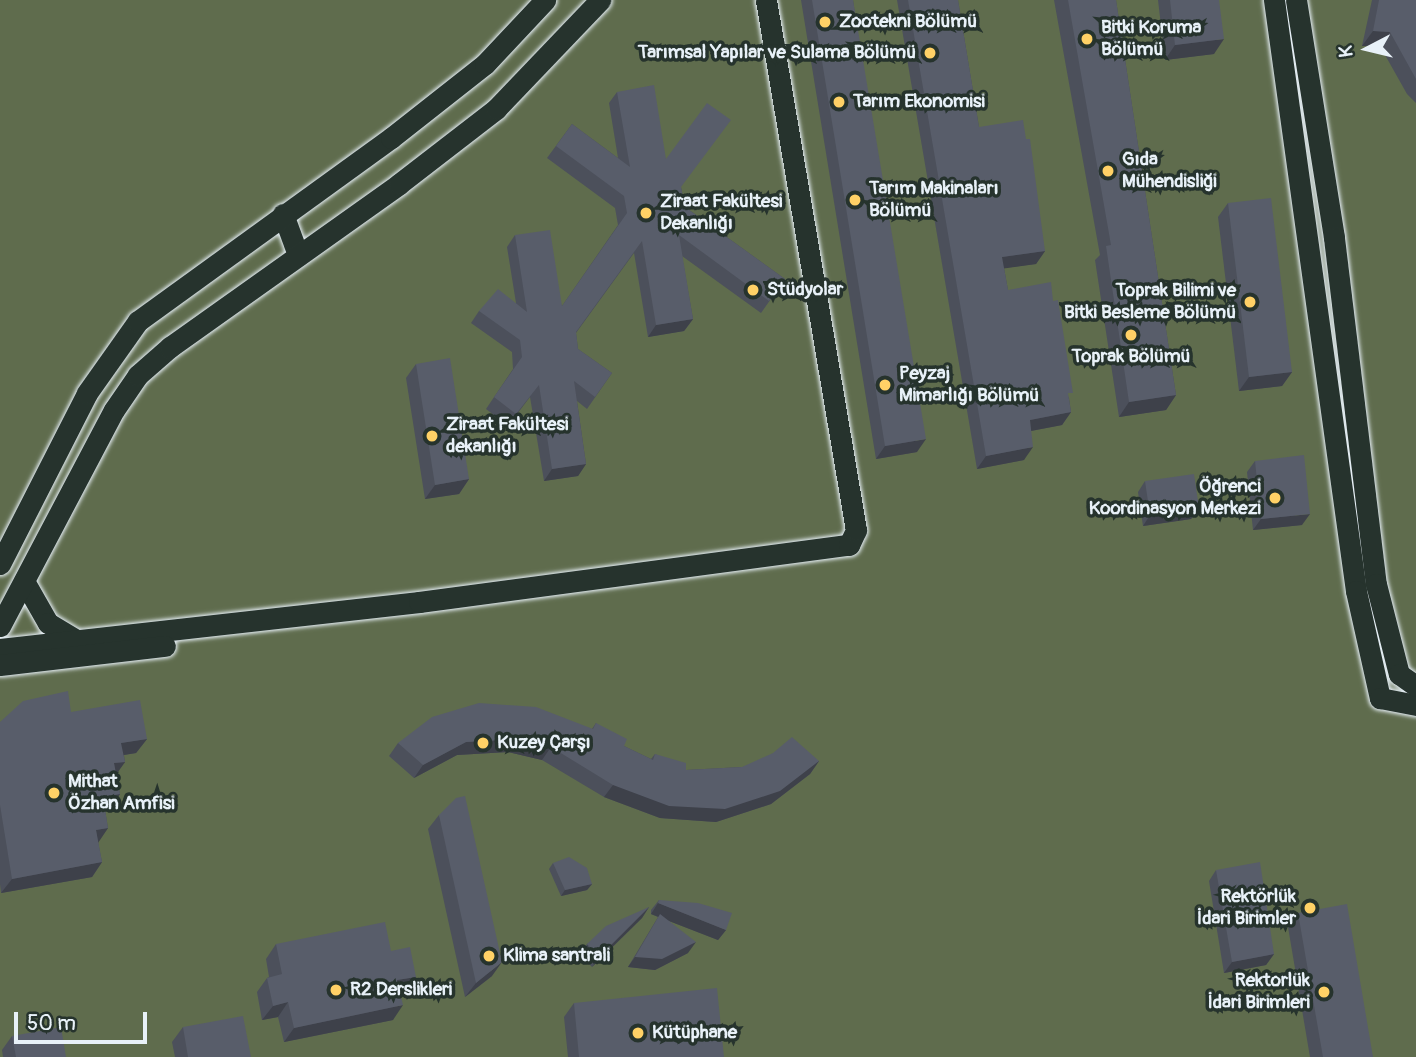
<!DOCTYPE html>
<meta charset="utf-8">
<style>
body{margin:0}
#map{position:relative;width:1416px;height:1057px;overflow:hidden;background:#26332d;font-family:Pangolin,sans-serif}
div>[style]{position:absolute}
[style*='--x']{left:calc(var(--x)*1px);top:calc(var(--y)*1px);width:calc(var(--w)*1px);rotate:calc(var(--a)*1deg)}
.green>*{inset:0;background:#5f6c4d}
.roads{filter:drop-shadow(0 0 2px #e8f1f8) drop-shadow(0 0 2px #e8f1f8)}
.minor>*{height:21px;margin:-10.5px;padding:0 10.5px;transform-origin:10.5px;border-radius:10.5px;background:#26332d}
.wall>*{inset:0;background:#4c505b}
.shaded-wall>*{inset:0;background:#3e414a}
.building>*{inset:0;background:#585d6a}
.dots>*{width:19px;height:19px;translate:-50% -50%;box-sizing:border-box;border:4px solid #26332d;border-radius:50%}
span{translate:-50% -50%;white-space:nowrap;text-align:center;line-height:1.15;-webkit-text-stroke:7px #26332d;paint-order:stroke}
.poi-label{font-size:19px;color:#e8f1f8;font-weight:700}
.left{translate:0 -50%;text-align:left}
.right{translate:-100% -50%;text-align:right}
.north{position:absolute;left:1332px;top:14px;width:70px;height:70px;-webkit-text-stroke:5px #26332d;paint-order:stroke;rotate:263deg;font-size:19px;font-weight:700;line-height:28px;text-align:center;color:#e8f1f8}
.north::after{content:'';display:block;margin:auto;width:24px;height:32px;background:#e8f1f8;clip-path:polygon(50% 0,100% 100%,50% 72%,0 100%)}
.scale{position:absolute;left:14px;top:1012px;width:133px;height:32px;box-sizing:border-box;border:4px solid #e8f1f8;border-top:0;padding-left:9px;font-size:21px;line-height:24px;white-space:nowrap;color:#e8f1f8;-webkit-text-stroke:5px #26332d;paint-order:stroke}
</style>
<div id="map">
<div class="green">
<div style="clip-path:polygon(0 0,1416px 0,1416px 1057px,0 1057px)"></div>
</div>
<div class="roads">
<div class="minor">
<div style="--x:1274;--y:0;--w:597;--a:82.1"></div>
<div style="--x:1356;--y:591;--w:110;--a:77.4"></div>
<div style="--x:1380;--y:698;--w:37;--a:11"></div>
<div style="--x:1296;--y:0;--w:241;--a:80.9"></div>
<div style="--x:1334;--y:238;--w:349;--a:83.1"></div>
<div style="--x:1376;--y:584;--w:93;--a:75.7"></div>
<div style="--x:1399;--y:674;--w:21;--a:35"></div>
<div style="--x:283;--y:214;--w:44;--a:69.9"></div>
<div style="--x:0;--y:564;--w:192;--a:-63"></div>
<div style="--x:87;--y:393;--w:88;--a:-54.7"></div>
<div style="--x:138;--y:321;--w:312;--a:-35.9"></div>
<div style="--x:391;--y:138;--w:120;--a:-38.2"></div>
<div style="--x:485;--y:64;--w:88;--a:-46.8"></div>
<div style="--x:24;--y:581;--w:48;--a:60.3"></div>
<div style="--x:48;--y:623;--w:35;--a:31"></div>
<div style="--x:0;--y:626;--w:244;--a:-62.2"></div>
<div style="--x:114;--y:410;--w:42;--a:-55.6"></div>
<div style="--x:138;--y:375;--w:43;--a:-41.2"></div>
<div style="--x:170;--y:347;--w:281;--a:-35.4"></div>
<div style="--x:399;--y:184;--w:123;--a:-37.7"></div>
<div style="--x:496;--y:109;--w:151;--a:-46.3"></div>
<div style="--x:0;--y:649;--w:422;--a:-6.4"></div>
<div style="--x:419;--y:602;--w:434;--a:-7.6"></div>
<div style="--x:849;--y:545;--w:17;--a:-65"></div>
<div style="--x:856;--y:530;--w:538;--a:-99.64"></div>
<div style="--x:0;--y:665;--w:166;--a:-6.6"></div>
</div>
</div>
<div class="wall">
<div style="clip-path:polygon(801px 0,853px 0,917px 452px,876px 459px)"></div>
<div style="clip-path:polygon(897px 0,958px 0,979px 127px,1045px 251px,1036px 264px,1004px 268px,1008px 290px,1069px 398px,1071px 412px,1062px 425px,1031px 431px,1024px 460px,977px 469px)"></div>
<div style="clip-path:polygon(1054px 0,1116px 0,1176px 395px,1166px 410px,1119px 417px,1095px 260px,1100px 255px)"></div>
<div style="clip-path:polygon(1158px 0,1219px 0,1214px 54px,1165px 60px)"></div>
<div style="clip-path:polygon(1372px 0,1416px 0,1416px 103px,1407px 94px,1380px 46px,1362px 46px)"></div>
<div style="clip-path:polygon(617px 92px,666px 159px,681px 187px,685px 207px,785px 279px,761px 313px,682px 256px,693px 319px,684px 331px,648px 337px,634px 253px,576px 333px,578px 349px,612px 373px,587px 409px,577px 401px,586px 464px,578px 476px,544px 481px,530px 397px,508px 426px,486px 409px,513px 369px,512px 352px,471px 323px,479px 311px,516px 303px,507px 247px,515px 235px,562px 306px,618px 225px,615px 208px,547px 158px,572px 124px,618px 158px,609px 103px)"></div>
<div style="clip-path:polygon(1228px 203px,1292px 372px,1282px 386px,1239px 391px,1218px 217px)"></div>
<div style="clip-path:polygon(416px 364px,469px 479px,459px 494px,425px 499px,406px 378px)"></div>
<div style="clip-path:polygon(1255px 461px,1302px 525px,1253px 530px,1247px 472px)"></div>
<div style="clip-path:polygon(1145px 481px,1199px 508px,1191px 519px,1143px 526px,1138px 492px)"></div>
<div style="clip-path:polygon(71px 712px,147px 739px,136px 753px,124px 755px,125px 762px,116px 774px,120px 794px,110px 809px,105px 810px,108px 828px,98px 842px,102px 862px,92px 877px,1px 893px,0 884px,0 722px)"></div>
<div style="clip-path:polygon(596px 723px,624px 746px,651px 759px,655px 754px,686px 770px,742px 767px,819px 761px,810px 774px,771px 804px,716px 822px,660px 818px,604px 797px,542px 760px,508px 752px,457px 755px,414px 778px,389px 756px,398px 743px,592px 729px)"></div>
<div style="clip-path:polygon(439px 815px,492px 976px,465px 997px,428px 829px)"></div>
<div style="clip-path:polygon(553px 863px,592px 884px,587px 890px,561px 896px,549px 869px)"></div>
<div style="clip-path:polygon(1216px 870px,1274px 954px,1266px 965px,1224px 973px,1209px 881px)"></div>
<div style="clip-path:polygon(659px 900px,726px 930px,718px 940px,669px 921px,688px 953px,655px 970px,628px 967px,658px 917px,651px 914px,651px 910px)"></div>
<div style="clip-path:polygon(649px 907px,642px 918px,592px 967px,579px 954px,587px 944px)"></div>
<div style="clip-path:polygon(1298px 913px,1373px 1057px,1310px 1057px,1288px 927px)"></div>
<div style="clip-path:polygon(276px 944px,391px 951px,416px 977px,405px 991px,400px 992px,393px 1020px,284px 1042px,278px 1017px,262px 1020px,257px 992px,267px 978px,269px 977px,266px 959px)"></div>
<div style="clip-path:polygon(574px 1003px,724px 1057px,568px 1057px,564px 1017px)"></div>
<div style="clip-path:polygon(183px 1027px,251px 1057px,175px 1057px,172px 1042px)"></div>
<div style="clip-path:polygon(12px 1036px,66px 1057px,3px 1057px,2px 1050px)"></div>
</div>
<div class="shaded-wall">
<div style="clip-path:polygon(1373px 31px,1390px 32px,1380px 46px,1362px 46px)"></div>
<div style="clip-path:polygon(1224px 39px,1214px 54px,1165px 60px,1175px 45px)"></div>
<div style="clip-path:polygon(1045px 251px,1036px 264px,993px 270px,1002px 257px)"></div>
<div style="clip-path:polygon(693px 319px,684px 331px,648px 337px,656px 325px)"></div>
<div style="clip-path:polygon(1292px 372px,1282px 386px,1239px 391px,1249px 377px)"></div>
<div style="clip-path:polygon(1176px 395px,1166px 410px,1119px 417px,1129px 402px)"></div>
<div style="clip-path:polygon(1071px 412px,1062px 425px,1020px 433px,1030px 420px)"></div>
<div style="clip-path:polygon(926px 439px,917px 452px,876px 459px,885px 446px)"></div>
<div style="clip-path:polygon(1033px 447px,1024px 460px,977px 469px,986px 456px)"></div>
<div style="clip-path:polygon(586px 464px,578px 476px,544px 481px,552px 469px)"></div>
<div style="clip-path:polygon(469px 479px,459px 494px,425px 499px,435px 485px)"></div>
<div style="clip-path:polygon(1199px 508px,1191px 519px,1143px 526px,1150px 515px)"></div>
<div style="clip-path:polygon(1310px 514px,1302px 525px,1253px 530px,1261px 519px)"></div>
<div style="clip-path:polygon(147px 739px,136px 753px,111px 757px,121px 743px)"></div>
<div style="clip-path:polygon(517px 739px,551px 747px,542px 760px,508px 752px,457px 755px,414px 778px,423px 765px,466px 742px)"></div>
<div style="clip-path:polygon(819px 761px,810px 774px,771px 804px,716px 822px,660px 818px,604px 797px,613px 785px)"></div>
<div style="clip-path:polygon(125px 762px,115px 776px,114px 763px)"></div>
<div style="clip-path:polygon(120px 794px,110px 809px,93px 812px,103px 797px)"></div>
<div style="clip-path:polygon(108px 828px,98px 843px,96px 830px)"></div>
<div style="clip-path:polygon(102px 862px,92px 877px,1px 893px,12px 879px)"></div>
<div style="clip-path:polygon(592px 884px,587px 890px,561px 896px,565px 890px)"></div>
<div style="clip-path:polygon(658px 903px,726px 930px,718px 940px,651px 914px)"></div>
<div style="clip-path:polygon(649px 907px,642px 918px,592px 967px,599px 957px)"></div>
<div style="clip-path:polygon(696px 942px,688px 953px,655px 970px,628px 967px,635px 957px)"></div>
<div style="clip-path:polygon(1274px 954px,1266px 965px,1224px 973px,1232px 962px)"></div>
<div style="clip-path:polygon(502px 962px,492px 976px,465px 997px,476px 983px)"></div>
<div style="clip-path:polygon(416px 977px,405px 991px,387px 995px,397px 980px)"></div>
<div style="clip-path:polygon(288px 1002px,278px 1017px,262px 1020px,273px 1006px)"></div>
<div style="clip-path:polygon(403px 1005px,393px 1020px,284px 1042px,294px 1028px)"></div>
</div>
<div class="building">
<div style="clip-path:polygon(812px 0,853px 0,926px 439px,885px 446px)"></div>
<div style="clip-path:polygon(908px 0,958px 0,979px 127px,1023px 120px,1026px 139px,1030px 139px,1045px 251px,1002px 257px,1008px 290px,1051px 282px,1053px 301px,1058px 300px,1073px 393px,1068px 393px,1071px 412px,1030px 420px,1033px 447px,986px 456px)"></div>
<div style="clip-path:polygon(1068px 0,1116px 0,1176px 395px,1129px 402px,1106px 246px,1111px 245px)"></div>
<div style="clip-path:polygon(1170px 0,1219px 0,1224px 39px,1175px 45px)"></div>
<div style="clip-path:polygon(1379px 0,1416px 0,1416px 79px,1390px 32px,1373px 31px)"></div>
<div style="clip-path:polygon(654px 85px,666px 159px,707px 103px,731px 120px,681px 187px,685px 207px,785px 279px,769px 301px,679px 235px,693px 319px,656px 325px,642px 241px,576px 332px,578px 349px,612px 373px,595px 397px,574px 381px,586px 464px,552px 469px,539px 385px,516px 414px,494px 397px,522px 357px,520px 340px,479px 311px,498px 289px,527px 312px,515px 235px,550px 230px,562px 306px,627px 213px,624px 196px,556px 146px,572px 124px,630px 167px,617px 92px)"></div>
<div style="clip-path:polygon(1271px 198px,1292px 372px,1249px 377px,1228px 203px)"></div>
<div style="clip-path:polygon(450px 358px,469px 479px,435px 485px,416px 364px)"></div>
<div style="clip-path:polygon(1304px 455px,1310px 514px,1261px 519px,1255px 461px)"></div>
<div style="clip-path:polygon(1194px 474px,1199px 508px,1150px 515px,1145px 481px)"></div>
<div style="clip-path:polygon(68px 691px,71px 712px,140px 700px,147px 739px,121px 743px,125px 762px,114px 763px,120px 794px,103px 797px,108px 828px,96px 830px,102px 862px,12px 879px,0 805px,0 722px,23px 701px)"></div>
<div style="clip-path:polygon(479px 703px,536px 707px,593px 729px,596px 723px,627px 739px,624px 746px,653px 760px,655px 754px,686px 763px,686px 770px,742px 767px,773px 753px,792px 737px,819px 761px,780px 791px,725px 809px,669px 806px,613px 785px,551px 747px,517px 739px,466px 742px,423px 765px,398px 743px,432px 717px)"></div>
<div style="clip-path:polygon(465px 796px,502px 962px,476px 983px,439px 815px,456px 798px)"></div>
<div style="clip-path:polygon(569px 857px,587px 868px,592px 884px,565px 890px,553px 863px)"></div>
<div style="clip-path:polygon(1260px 862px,1274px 954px,1232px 962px,1216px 870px)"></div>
<div style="clip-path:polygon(659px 900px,698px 903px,732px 913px,726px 930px,658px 903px)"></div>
<div style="clip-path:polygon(1347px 904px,1373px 1057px,1323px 1057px,1298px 913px)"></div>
<div style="clip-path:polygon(649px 907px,599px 957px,587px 944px,606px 926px)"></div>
<div style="clip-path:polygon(660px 914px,696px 942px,662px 959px,635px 957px)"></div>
<div style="clip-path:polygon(385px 922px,391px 951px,410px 947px,416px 977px,397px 980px,403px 1005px,294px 1028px,288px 1002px,273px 1006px,267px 978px,282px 974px,276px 944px)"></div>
<div style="clip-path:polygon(717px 988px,724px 1057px,579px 1057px,574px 1003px)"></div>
<div style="clip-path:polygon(243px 1016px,251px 1057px,188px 1057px,183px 1027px)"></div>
<div style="clip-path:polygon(61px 1027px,66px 1057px,16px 1057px,12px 1036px)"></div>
</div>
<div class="dots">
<div style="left:825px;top:22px;background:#ffd166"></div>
<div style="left:1087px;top:39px;background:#ffd166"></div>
<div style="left:930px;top:53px;background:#ffd166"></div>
<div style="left:839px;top:102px;background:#ffd166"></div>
<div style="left:1108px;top:171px;background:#ffd166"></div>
<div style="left:855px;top:200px;background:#ffd166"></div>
<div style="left:646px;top:213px;background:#ffd166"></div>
<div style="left:753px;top:290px;background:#ffd166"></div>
<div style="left:1250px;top:302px;background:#ffd166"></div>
<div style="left:1131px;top:335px;background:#ffd166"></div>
<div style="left:885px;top:385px;background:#ffd166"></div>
<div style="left:432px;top:436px;background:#ffd166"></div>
<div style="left:1275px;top:498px;background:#ffd166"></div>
<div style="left:483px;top:743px;background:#ffd166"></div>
<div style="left:54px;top:793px;background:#ffd166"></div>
<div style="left:1310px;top:908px;background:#ffd166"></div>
<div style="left:489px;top:956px;background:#ffd166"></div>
<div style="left:336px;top:990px;background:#ffd166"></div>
<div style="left:1324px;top:992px;background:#ffd166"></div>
<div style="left:638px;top:1033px;background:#ffd166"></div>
</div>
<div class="poi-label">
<span class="left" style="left:839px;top:22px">Zootekni Bölümü</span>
<span class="left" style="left:1101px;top:39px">Bitki Koruma<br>Bölümü</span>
<span class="right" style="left:916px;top:53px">Tarımsal Yapılar ve Sulama Bölümü</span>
<span class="left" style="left:853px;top:102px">Tarım Ekonomisi</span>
<span class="left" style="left:1122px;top:171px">Gıda<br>Mühendisliği</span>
<span class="left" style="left:869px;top:200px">Tarım Makinaları<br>Bölümü</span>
<span class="left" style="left:660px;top:213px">Ziraat Fakültesi<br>Dekanlığı</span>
<span class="left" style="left:767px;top:290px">Stüdyolar</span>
<span class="right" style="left:1236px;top:302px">Toprak Bilimi ve<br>Bitki Besleme Bölümü</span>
<span style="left:1131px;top:357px">Toprak Bölümü</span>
<span class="left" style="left:899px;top:385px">Peyzaj<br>Mimarlığı Bölümü</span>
<span class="left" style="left:446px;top:436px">Ziraat Fakültesi<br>dekanlığı</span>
<span class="right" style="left:1261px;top:498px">Öğrenci<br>Koordinasyon Merkezi</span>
<span class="left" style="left:497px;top:743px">Kuzey Çarşı</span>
<span class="left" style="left:68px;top:793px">Mithat<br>Özhan Amfisi</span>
<span class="right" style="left:1296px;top:908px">Rektörlük<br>İdari Birimler</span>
<span class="left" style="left:503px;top:956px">Klima santrali</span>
<span class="right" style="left:1310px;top:992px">Rektorlük<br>İdari Birimleri</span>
<span class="left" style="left:350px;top:990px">R2 Derslikleri</span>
<span class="left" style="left:652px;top:1033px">Kütüphane</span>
</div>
<div class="north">K</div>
<div class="scale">50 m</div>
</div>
